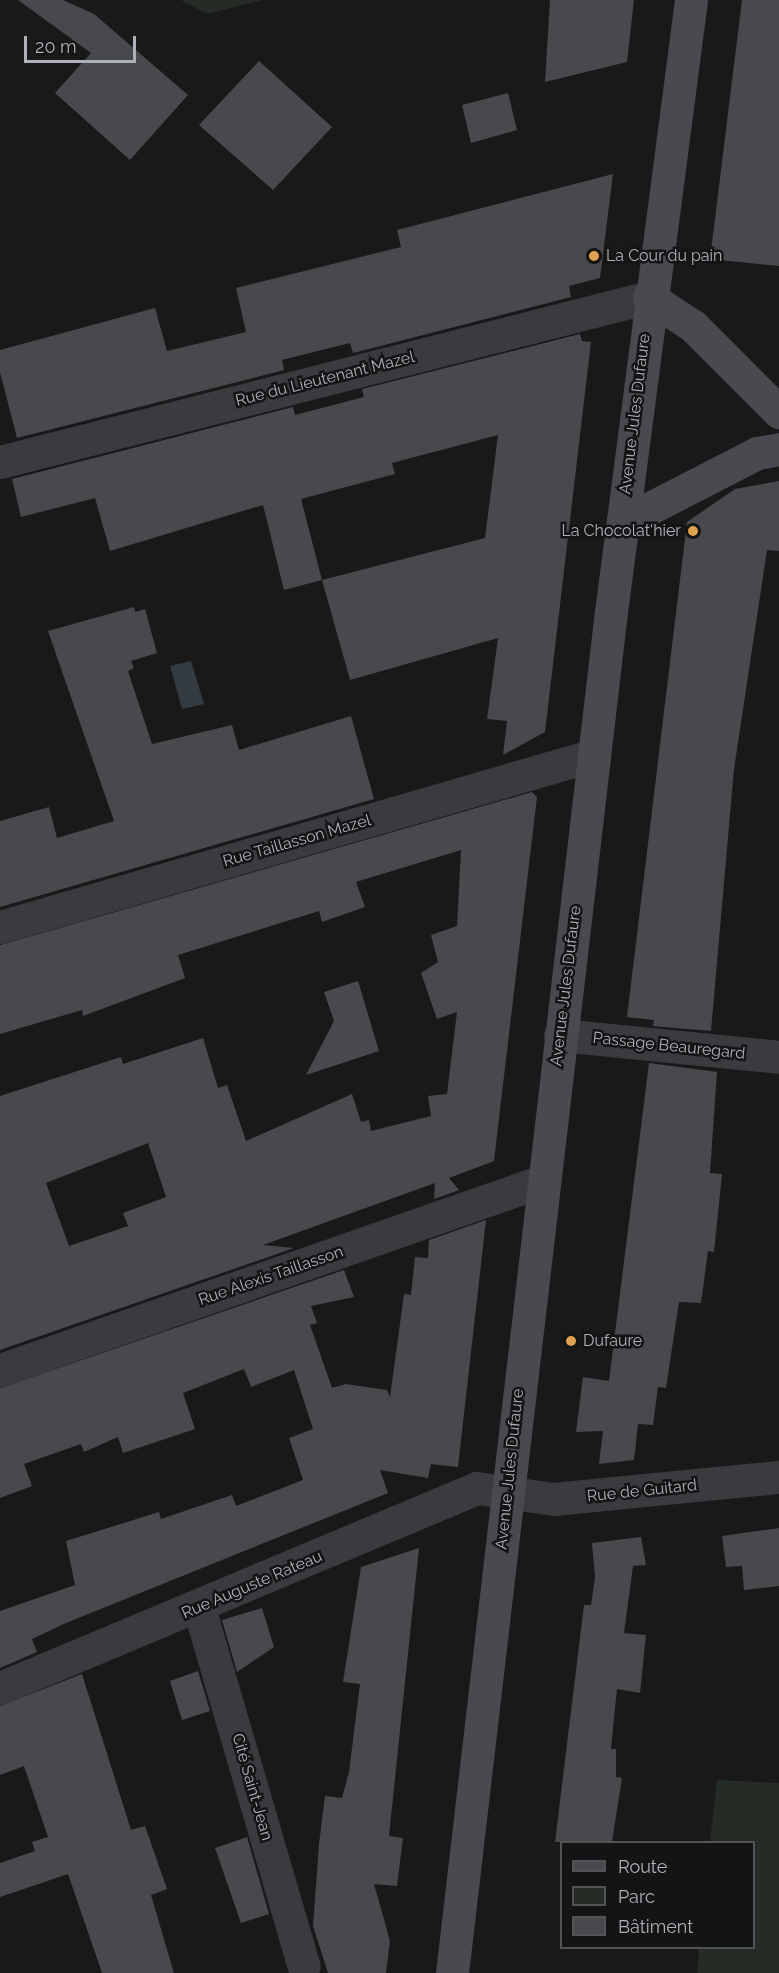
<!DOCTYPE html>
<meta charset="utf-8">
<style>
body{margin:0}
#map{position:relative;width:779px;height:1973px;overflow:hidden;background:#19191a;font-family:Raleway,sans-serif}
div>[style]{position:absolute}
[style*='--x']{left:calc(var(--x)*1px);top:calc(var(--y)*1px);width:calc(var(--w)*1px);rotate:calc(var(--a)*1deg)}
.green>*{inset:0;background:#252c25}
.water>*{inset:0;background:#343c42}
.building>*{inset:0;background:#48494d}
.street>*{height:33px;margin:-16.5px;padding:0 16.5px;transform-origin:16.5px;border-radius:16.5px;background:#3a3b3f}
.secondary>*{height:33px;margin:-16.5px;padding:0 16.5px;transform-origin:16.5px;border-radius:16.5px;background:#484a4f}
.dots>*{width:16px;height:16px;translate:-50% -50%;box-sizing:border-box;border:3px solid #141415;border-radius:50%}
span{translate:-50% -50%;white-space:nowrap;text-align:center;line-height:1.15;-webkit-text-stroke:5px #141415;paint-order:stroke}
.poi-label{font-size:16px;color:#adb1b9}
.left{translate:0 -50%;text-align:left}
.right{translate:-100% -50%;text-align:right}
.street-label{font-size:16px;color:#adb1b9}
.legend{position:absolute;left:560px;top:1841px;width:195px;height:108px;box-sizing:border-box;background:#141415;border:2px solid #515357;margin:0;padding:8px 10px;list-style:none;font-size:18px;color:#adb1b9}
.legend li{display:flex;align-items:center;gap:12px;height:30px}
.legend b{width:30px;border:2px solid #515357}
.scale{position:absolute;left:24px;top:36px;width:112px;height:27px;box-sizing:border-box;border:3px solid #adb1b9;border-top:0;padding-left:8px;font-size:18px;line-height:21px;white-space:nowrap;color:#adb1b9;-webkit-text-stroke:4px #141415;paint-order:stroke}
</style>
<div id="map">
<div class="green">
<div style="clip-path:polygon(181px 0,262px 0,207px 14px)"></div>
<div style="clip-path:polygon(717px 1780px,779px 1783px,779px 1973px,697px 1973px,699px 1948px,754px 1948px,754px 1842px,710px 1842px)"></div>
</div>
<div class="water">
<div style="clip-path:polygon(191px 661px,204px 704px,182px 709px,170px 666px)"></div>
</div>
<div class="building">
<div style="clip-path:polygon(18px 0,63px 0,94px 14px,188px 95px,130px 160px,55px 93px,91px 53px)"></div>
<div style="clip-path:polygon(550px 0,634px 0,627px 62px,545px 82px)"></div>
<div style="clip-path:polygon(742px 0,779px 0,779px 266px,710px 259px)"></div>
<div style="clip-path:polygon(259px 61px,332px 127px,273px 190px,199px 125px)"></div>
<div style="clip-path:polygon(508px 93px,517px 130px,471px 143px,462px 105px)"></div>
<div style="clip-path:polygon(613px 174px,600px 278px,569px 286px,571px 297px,353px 353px,350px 343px,282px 360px,284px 370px,17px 438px,0 372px,0 350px,155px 308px,167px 351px,246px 332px,236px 288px,401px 247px,397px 230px)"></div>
<div style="clip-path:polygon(580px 334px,582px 341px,591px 342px,545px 732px,503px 755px,507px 721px,487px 719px,498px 638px,350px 680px,322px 580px,485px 538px,498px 435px,392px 463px,395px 474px,301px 499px,322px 580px,284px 590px,263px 505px,110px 551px,95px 498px,21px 517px,12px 479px,293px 407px,295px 415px,364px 397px,362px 389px)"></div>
<div style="clip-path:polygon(779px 481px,779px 551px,767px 550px,734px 769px,711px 1031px,653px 1026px,654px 1020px,627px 1017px,687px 522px,735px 489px)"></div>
<div style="clip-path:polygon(134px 607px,135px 612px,145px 609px,157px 653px,131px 661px,134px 668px,128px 671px,152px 744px,232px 725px,239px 750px,351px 716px,374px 799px,0 907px,0 821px,49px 807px,57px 838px,114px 821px,48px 631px)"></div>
<div style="clip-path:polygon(evenodd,532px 792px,537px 797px,494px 1161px,449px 1178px,459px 1190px,434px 1199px,435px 1183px,263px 1245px,294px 1248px,0 1350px,0 1096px,121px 1057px,123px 1064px,203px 1038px,218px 1088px,227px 1085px,246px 1141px,352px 1094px,361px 1122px,369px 1120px,371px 1131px,431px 1116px,428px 1096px,447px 1094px,457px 1012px,437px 1019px,421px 973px,438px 962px,431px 935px,457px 926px,461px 850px,356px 882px,365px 907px,322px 922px,319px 911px,178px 955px,185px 978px,83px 1016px,82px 1010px,0 1034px,0 945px,532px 792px,148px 1143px,166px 1197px,123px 1213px,128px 1226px,69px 1246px,46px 1183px,148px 1143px)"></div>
<div style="clip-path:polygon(358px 981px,379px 1051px,306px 1075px,334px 1021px,324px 992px)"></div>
<div style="clip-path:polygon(649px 1063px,717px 1072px,710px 1173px,722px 1174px,714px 1252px,708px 1251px,701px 1303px,679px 1302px,666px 1388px,658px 1387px,653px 1425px,638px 1424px,634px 1460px,599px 1464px,603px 1431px,576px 1432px,583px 1377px,609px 1381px)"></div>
<div style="clip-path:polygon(486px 1220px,458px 1467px,431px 1464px,428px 1478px,380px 1470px,388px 1493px,66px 1623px,32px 1639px,37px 1652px,0 1668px,0 1611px,75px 1585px,66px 1541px,159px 1512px,161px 1519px,232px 1495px,236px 1506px,303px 1480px,289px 1438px,313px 1429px,294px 1370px,251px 1387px,244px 1369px,183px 1393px,195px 1429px,123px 1453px,118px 1437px,84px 1452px,81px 1444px,24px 1464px,32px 1486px,0 1498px,0 1388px,344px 1270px,354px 1297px,311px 1306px,317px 1323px,310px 1325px,332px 1388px,346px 1384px,387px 1390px,390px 1397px,404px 1294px,411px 1295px,415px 1257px,428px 1258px,429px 1240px)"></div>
<div style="clip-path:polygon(779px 1528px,779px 1586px,744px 1590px,742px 1566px,726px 1567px,722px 1536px)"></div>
<div style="clip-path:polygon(641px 1537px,646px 1565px,633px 1566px,624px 1633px,646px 1635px,640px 1693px,617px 1689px,611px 1749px,616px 1749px,616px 1777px,622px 1778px,612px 1842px,555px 1842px,584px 1605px,591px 1605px,595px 1578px,592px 1543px)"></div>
<div style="clip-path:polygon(419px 1548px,389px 1836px,403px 1838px,397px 1886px,374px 1884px,390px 1941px,386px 1973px,328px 1973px,313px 1926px,319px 1844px,325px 1796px,342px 1798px,349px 1772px,360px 1684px,343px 1682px,361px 1567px)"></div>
<div style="clip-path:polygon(262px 1608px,274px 1647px,237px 1672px,222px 1620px)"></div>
<div style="clip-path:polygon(198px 1671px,210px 1711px,182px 1720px,170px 1681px)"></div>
<div style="clip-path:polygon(82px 1674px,131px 1830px,145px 1826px,167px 1889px,151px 1895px,174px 1973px,102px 1973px,68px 1874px,0 1897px,0 1863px,35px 1851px,32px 1842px,48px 1837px,24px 1766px,0 1775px,0 1706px)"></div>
<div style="clip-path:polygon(247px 1837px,269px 1914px,241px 1923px,215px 1848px)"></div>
</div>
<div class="street">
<div style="--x:0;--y:462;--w:670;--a:-14.26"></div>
<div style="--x:0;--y:927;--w:618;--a:-16.15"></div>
<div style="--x:560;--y:1035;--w:220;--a:5.7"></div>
<div style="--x:0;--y:1370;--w:574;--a:-19.22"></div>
<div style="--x:199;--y:1608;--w:373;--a:73.7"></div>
<div style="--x:0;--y:1688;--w:517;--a:-22.75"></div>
<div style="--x:477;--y:1488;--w:77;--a:8.2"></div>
<div style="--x:553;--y:1499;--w:227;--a:-5.6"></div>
</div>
<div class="secondary">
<div style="--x:649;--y:297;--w:53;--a:33.4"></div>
<div style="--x:693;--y:326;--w:122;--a:45"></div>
<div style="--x:623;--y:522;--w:151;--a:-27.2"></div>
<div style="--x:757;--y:453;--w:22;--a:-10"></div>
<div style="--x:452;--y:1973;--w:1370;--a:-83.34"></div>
<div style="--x:611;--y:612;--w:617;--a:-82.55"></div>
</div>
<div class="dots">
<div style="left:594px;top:256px;background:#dea14d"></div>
<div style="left:693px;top:531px;background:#dea14d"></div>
<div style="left:571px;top:1341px;background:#dea14d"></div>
</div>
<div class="poi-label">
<span class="left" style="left:606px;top:256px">La Cour du pain</span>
<span class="right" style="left:681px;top:531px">La Chocolat'hier</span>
<span class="left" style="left:583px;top:1341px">Dufaure</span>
</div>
<div class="street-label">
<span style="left:325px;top:379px;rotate:-14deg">Rue du Lieutenant Mazel</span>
<span style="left:635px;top:414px;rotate:-83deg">Avenue Jules Dufaure</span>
<span style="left:297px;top:841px;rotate:-16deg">Rue Taillasson Mazel</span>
<span style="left:566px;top:986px;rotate:-83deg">Avenue Jules Dufaure</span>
<span style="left:669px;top:1046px;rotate:6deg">Passage Beauregard</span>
<span style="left:271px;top:1276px;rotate:-19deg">Rue Alexis Taillasson</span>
<span style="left:510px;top:1469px;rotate:-84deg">Avenue Jules Dufaure</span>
<span style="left:642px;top:1491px;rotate:-6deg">Rue de Guitard</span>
<span style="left:252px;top:1585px;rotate:-23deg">Rue Auguste Rateau</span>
<span style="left:252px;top:1787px;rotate:74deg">Cité Saint-Jean</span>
</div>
<ul class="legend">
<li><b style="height:8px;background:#484a4f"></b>Route</li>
<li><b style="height:16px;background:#252c25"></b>Parc</li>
<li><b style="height:16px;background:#48494d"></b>Bâtiment</li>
</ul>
<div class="scale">20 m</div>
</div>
